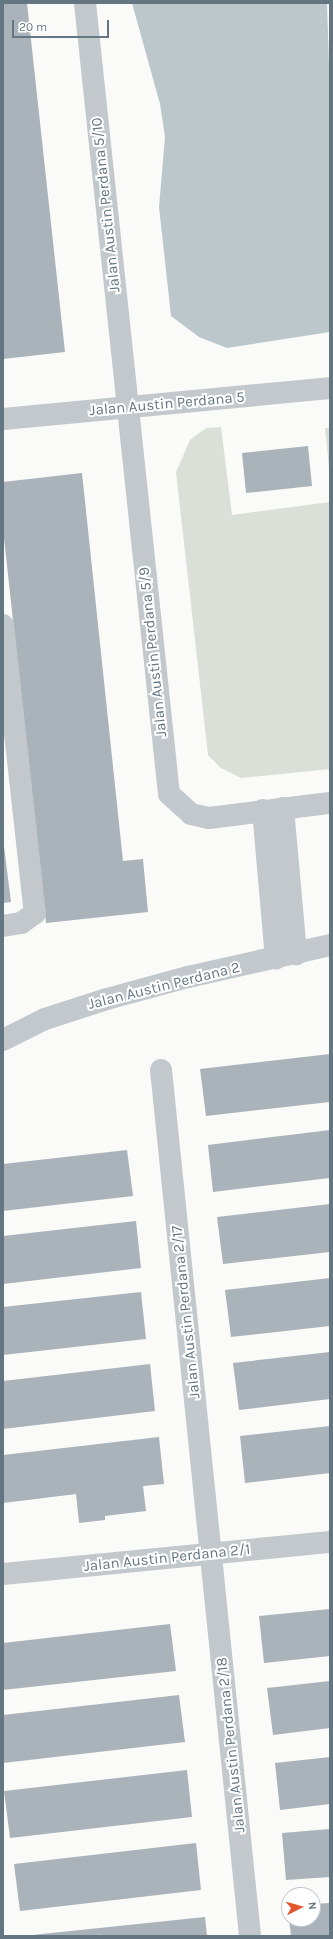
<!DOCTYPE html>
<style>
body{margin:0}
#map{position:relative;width:333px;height:1939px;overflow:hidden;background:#fafaf8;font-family:Karla,sans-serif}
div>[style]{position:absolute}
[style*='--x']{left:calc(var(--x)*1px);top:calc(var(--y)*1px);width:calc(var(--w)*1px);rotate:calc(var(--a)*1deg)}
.green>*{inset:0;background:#dadfd7}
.water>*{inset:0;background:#bbc7cb}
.building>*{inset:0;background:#aab3b9}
.minor>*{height:22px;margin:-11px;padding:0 11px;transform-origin:11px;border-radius:11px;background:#c3c8cc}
span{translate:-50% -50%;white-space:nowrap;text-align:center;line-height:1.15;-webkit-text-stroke:4px #fff;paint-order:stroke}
.street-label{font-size:15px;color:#657683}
.frame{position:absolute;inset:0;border:4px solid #657683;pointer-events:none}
.north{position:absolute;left:281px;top:1887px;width:40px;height:40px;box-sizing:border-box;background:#fff;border:1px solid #c1c8cd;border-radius:50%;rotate:84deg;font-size:11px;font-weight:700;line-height:16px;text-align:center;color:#657683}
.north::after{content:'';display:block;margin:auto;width:14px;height:18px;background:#e4572e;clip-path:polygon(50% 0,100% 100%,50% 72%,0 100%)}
.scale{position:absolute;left:12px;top:20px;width:97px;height:18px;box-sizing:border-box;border:2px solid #657683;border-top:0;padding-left:5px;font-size:12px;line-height:14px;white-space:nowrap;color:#657683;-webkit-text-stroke:3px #fff;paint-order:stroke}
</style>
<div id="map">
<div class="green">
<div style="clip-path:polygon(221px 427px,232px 515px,330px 502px,330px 769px,241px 778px,221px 768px,208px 755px,176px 472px,190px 440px,206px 428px)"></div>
<div style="clip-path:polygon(325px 428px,330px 428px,330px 478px)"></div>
</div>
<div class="water">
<div style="clip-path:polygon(132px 3px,327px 3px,330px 94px,330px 332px,227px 348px,199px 337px,171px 316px,159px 207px,165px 137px,160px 104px)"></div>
</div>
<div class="building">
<div style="clip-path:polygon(3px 3px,27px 3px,65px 352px,3px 359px)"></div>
<div style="clip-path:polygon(308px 446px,312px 486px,246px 493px,242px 453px)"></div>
<div style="clip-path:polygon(82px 473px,123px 861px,143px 859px,148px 912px,46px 923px,3px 529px,3px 482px)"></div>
<div style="clip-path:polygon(3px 838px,11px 902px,3px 903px)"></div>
<div style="clip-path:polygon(330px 1054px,330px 1102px,206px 1116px,200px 1069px)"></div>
<div style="clip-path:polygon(330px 1130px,330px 1178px,213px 1192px,208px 1145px)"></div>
<div style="clip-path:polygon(127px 1150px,133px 1196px,3px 1211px,3px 1164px)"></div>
<div style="clip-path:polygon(330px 1204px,330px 1252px,223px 1264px,217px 1217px)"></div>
<div style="clip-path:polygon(136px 1221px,141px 1268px,3px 1284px,3px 1236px)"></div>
<div style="clip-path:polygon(330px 1278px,330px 1326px,231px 1337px,225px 1290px)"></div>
<div style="clip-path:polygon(141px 1292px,146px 1339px,3px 1355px,3px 1307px)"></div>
<div style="clip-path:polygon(330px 1352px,330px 1399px,239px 1410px,233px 1363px)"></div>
<div style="clip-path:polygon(150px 1364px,155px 1411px,3px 1429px,3px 1381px)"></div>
<div style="clip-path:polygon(330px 1426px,330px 1473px,245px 1483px,240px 1436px)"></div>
<div style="clip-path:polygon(159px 1437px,164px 1484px,143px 1486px,146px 1511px,105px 1516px,105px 1520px,79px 1523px,76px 1494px,3px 1503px,3px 1455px)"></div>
<div style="clip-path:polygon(330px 1609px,330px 1656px,264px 1663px,259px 1616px)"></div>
<div style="clip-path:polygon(170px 1624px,176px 1671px,3px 1690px,3px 1643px)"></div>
<div style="clip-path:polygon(330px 1681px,330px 1728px,273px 1735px,267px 1688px)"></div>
<div style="clip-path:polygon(179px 1695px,185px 1742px,3px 1763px,3px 1715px)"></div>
<div style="clip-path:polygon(330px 1757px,330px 1804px,280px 1810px,275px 1763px)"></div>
<div style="clip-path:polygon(187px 1770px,192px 1817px,10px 1838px,4px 1791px)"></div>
<div style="clip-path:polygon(330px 1829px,330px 1877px,286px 1880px,282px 1833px)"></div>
<div style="clip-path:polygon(196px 1843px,201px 1890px,20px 1911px,14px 1864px)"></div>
<div style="clip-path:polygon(330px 1903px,330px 1936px,291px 1936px,289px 1919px,313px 1919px,313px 1904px)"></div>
<div style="clip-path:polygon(205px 1917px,207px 1936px,32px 1936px,32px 1935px)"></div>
</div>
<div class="minor">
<div style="--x:85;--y:3;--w:795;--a:83.94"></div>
<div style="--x:169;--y:794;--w:30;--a:42"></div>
<div style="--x:191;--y:814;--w:18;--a:13"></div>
<div style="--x:209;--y:818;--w:122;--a:-7.1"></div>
<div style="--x:3;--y:419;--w:328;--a:-5.4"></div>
<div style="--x:3;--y:625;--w:290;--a:83.7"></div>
<div style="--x:35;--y:913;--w:17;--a:144"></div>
<div style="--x:21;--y:923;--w:18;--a:171"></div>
<div style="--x:283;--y:808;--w:147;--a:84.9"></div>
<div style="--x:263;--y:810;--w:149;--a:85"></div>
<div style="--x:3;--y:1040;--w:47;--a:-26.6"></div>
<div style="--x:45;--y:1019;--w:65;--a:-17.9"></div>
<div style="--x:107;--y:999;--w:84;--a:-15.2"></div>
<div style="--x:188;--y:977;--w:146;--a:-12.7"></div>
<div style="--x:161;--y:1070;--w:871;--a:84.13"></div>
<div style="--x:3;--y:1574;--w:329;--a:-5.6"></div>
</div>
<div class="street-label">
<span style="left:106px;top:205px;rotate:-96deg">Jalan Austin Perdana 5/10</span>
<span style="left:167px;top:404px;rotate:-5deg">Jalan Austin Perdana 5</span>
<span style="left:153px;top:652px;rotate:-96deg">Jalan Austin Perdana 5/9</span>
<span style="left:164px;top:986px;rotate:-14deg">Jalan Austin Perdana 2</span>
<span style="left:186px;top:1312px;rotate:-96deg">Jalan Austin Perdana 2/17</span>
<span style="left:167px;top:1558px;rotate:-6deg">Jalan Austin Perdana 2/1</span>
<span style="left:231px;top:1745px;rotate:-96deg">Jalan Austin Perdana 2/18</span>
</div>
<div class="frame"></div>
<div class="north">N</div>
<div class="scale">20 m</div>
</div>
